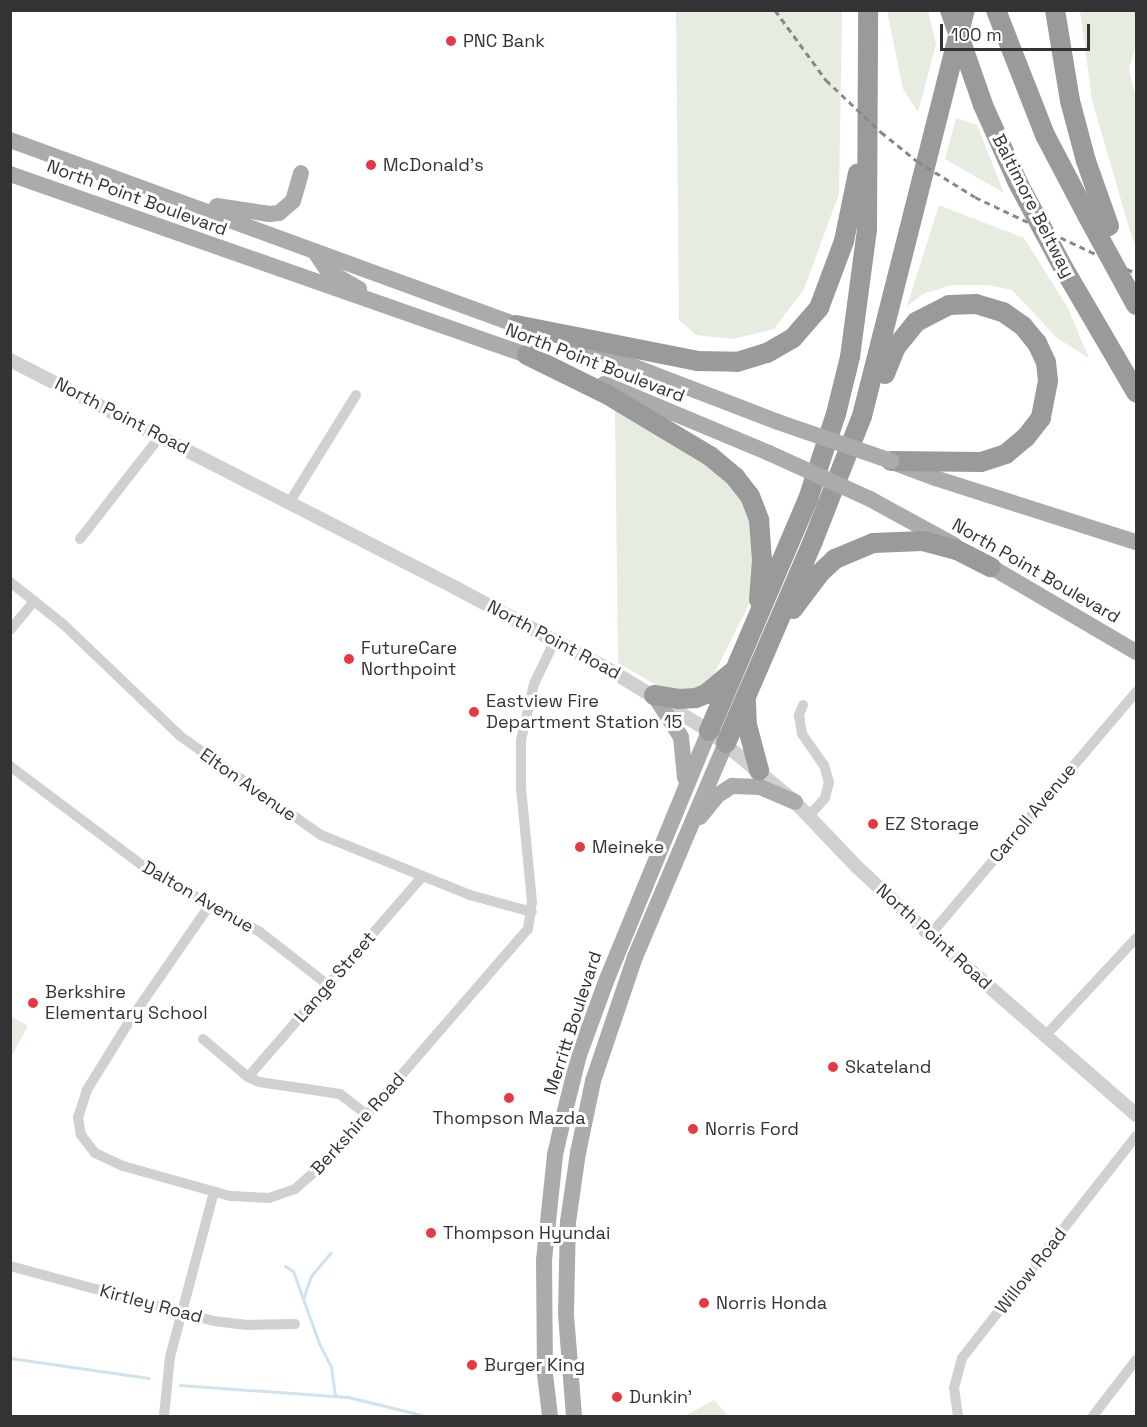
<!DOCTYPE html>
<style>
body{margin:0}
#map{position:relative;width:1147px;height:1427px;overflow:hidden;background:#fff;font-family:"Space Grotesk",sans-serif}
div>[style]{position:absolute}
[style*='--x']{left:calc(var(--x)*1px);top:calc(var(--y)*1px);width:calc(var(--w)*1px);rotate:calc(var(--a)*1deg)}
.green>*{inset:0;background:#e6ecdf}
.stream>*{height:3px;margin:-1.5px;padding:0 1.5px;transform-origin:1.5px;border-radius:1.5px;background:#cfe2ee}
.minor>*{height:10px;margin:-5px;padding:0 5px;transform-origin:5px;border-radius:5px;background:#d0d0d0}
.tertiary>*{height:14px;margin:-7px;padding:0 7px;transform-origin:7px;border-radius:7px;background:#d0d0d0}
.primary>*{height:16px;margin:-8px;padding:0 8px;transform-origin:8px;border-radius:8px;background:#ababab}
.motorway>*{height:20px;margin:-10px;padding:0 10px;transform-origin:10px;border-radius:10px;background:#9a9a9a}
.rail>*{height:3px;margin-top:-1.5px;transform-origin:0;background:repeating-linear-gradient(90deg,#888 0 6px,transparent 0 10.5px)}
.primary-bridge>*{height:16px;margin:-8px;padding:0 8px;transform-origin:8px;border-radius:8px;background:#ababab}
.motorway-bridge>*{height:20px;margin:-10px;padding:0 10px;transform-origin:10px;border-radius:10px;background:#9a9a9a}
.dots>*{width:16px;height:16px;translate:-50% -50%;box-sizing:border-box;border:3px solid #fff;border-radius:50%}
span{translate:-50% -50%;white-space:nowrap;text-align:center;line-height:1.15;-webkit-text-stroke:6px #fff;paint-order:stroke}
.poi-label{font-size:18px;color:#333}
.left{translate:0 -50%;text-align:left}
.street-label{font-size:18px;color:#333}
.frame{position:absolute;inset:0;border:12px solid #333;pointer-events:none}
.scale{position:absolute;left:940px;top:24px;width:150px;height:27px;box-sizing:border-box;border:3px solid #333;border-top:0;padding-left:8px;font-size:18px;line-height:21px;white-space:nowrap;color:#333;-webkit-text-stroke:4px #fff;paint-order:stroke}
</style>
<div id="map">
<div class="green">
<div style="clip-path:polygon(676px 11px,842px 11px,839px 194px,804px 289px,774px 329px,732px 339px,696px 335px,679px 320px)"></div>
<div style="clip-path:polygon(887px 11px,928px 11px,936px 44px,918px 112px,903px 89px)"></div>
<div style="clip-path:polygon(1080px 11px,1136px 11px,1136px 45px,1129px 69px,1136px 99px,1136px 245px,1132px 238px,1092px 100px)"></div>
<div style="clip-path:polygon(956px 118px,977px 125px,1004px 193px,945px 159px)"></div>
<div style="clip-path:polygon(939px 205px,1024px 238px,1068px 308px,1089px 358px,1057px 338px,1012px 290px,988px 285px,952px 285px,923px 294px,907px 306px)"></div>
<div style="clip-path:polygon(615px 410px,723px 472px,753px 513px,760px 569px,748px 606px,712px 678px,703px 690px,670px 693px,618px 663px)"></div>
<div style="clip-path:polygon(11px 1016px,28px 1026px,11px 1057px)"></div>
<div style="clip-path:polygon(714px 1400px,728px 1416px,685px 1416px)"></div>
</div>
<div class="stream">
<div style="--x:285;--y:1266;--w:9;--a:32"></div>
<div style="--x:293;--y:1271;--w:77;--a:70.1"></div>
<div style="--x:319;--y:1343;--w:27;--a:63"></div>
<div style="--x:331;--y:1367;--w:29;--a:82"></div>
<div style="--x:303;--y:1299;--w:24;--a:-71"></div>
<div style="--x:311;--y:1276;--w:30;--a:-50"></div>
<div style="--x:10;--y:1358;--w:140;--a:8.2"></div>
<div style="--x:180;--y:1385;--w:168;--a:4.1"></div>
<div style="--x:348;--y:1397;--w:80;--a:13.7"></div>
</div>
<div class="minor">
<div style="--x:289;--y:503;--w:127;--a:-58.2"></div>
<div style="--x:80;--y:539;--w:132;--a:-52.1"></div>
<div style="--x:10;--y:582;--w:68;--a:38.4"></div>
<div style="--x:63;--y:624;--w:162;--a:43.7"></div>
<div style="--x:180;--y:736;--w:172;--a:35.1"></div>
<div style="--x:321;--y:835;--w:161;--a:21.9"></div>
<div style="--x:470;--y:895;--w:64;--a:15.3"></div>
<div style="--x:10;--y:630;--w:38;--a:-50"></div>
<div style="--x:803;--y:705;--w:11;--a:112"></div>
<div style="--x:799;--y:715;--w:19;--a:81"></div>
<div style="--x:802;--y:734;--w:38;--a:55"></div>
<div style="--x:824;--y:765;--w:18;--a:74"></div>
<div style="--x:829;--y:782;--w:16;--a:104"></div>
<div style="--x:825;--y:798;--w:24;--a:132"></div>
<div style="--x:10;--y:766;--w:176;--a:36.9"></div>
<div style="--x:151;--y:872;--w:124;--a:28.8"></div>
<div style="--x:260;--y:932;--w:86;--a:37.9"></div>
<div style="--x:209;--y:906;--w:135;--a:124.7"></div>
<div style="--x:132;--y:1017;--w:86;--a:121.7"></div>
<div style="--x:87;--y:1090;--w:28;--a:108"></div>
<div style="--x:78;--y:1117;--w:18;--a:81"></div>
<div style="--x:81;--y:1135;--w:23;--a:52"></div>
<div style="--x:95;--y:1153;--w:31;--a:25"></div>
<div style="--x:123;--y:1166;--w:111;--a:15.7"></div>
<div style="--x:230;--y:1196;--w:39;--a:3"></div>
<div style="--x:269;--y:1198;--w:28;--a:-19"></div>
<div style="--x:295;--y:1189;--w:41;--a:-41.1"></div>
<div style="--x:326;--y:1162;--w:308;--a:-49.1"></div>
<div style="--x:528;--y:929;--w:27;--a:-82"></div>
<div style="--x:532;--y:902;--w:115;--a:-95.5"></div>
<div style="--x:521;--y:788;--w:48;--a:-90"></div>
<div style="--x:521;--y:740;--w:57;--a:-76.9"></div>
<div style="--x:534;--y:684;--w:49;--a:-64.5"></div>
<div style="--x:930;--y:935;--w:319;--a:-49.7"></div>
<div style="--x:1046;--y:1035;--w:132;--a:-47.1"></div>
<div style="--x:203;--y:1039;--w:59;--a:40.2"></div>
<div style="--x:248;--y:1077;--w:12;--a:24"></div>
<div style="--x:259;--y:1082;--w:82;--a:8.4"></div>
<div style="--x:340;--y:1094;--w:34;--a:38"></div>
<div style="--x:248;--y:1077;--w:265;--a:-49"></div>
<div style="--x:10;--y:1266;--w:211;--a:15.1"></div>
<div style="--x:214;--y:1321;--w:31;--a:7"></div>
<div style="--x:245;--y:1325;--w:50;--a:-1.1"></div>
<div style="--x:164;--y:1416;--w:59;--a:-84.2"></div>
<div style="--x:170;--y:1357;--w:171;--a:-75.1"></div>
<div style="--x:958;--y:1416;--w:28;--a:-98"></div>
<div style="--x:954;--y:1388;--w:31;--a:-75"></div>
<div style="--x:962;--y:1358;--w:282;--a:-51.9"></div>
<div style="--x:1093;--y:1416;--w:71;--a:-52.5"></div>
</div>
<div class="tertiary">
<div style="--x:10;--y:360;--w:501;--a:27.08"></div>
<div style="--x:456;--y:588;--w:180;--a:28.1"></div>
<div style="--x:615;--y:673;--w:110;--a:31.7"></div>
<div style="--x:709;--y:731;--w:112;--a:39.5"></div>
<div style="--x:795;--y:802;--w:90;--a:46.4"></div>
<div style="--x:857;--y:867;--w:100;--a:43"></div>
<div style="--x:930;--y:935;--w:274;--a:41.1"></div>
</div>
<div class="primary">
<div style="--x:10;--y:140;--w:551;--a:20.05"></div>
<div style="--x:10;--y:174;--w:559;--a:19.31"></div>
<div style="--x:217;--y:206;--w:53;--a:8.7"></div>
<div style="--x:269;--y:214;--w:10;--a:-6"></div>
<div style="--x:279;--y:213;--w:18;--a:-41"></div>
<div style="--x:293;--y:201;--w:29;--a:-74"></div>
<div style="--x:315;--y:252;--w:23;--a:56"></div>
<div style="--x:328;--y:271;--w:36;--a:30"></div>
<div style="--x:567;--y:341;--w:226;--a:21"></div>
<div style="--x:604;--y:384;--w:179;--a:22.7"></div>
<div style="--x:895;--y:463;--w:43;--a:20.6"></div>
<div style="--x:935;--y:478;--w:211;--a:17.7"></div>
<div style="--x:870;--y:499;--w:96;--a:28.7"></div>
<div style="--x:981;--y:561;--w:180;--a:30.4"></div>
<div style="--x:654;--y:695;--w:50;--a:57.3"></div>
<div style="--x:681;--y:737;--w:41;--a:84.4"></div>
<div style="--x:700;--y:817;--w:28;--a:-51"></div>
<div style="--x:718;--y:795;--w:17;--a:-33"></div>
<div style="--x:732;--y:786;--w:28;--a:2"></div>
<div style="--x:760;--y:787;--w:38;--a:23"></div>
<div style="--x:550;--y:1416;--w:42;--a:-96.8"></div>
<div style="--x:545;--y:1374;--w:114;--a:-90.5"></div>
<div style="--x:544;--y:1260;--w:106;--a:-84"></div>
<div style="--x:555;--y:1155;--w:45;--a:-77.2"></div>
<div style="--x:565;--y:1111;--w:58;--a:-76"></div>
<div style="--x:579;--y:1055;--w:81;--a:-69.8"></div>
<div style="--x:607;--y:979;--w:268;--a:-67.6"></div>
<div style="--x:574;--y:1416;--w:102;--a:-94.5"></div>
<div style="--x:566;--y:1314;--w:92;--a:-88.8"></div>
<div style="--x:568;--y:1222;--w:70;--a:-81.8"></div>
<div style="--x:578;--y:1153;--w:74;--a:-78.2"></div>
<div style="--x:593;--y:1081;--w:131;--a:-71.3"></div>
<div style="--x:635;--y:957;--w:233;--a:-67"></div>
</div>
<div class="motorway">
<div style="--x:996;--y:10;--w:134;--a:68.6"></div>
<div style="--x:1045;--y:135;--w:93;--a:62.3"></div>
<div style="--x:1055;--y:10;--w:92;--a:80.6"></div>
<div style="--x:1070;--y:101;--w:62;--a:75.1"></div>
<div style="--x:1086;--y:161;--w:69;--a:70.5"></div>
<div style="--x:983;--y:105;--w:85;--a:65.8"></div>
<div style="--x:1064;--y:269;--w:143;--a:59.7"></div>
<div style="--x:516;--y:325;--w:186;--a:11.2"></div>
<div style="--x:698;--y:361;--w:39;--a:1"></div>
<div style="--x:737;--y:362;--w:31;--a:-17"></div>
<div style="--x:767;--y:353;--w:30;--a:-30"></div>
<div style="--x:793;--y:338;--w:40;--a:-49"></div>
<div style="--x:819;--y:308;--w:72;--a:-69.5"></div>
<div style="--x:844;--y:241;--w:69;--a:-78.4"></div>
<div style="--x:527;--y:355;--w:90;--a:26.3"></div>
<div style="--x:608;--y:395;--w:119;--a:30.9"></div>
<div style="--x:710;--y:456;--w:33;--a:40"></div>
<div style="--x:735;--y:477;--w:24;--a:52"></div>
<div style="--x:750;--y:496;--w:26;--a:69"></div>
<div style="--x:759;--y:520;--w:40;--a:85.7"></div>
<div style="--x:762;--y:560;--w:40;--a:94.3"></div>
<div style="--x:885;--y:374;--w:29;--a:-68"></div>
<div style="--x:896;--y:347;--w:32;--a:-51"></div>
<div style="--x:916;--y:322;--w:37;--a:-27"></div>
<div style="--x:949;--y:305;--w:27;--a:-2"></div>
<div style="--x:976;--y:304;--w:28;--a:17"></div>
<div style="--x:1003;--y:312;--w:24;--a:35"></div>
<div style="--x:1023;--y:326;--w:22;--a:51"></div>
<div style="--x:1037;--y:343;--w:21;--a:65"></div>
<div style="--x:1046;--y:362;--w:19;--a:84"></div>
<div style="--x:1048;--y:381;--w:38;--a:101"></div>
<div style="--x:1041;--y:418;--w:24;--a:128"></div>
<div style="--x:1026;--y:437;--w:26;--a:140"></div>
<div style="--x:1006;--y:454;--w:26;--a:162"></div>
<div style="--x:981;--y:462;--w:90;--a:-179.4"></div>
<div style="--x:793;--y:609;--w:45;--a:-53.1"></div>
<div style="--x:820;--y:573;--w:21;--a:-43"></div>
<div style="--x:835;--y:559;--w:41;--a:-22.8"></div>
<div style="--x:873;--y:543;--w:50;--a:-2.3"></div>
<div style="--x:923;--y:541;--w:35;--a:15"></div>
<div style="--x:957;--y:550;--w:38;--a:27"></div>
<div style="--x:654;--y:695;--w:25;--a:9"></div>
<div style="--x:679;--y:699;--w:17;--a:-3"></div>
<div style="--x:696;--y:698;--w:11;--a:-22"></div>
<div style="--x:706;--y:694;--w:33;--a:-40"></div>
<div style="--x:746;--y:702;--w:23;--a:88"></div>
<div style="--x:747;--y:725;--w:47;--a:75.1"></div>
<div style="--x:709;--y:731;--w:252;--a:-66.9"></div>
<div style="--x:808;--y:499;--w:89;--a:-71.8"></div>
<div style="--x:836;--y:414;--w:59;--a:-76.2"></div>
<div style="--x:850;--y:357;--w:129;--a:-82.4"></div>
<div style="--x:867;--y:229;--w:219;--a:-89.7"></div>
<div style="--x:726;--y:743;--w:220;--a:-66.7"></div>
<div style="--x:813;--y:541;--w:134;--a:-68.6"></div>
<div style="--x:862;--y:416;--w:419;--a:-75.8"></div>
</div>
<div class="rail">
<div style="--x:775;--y:10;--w:87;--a:53.9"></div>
<div style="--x:826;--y:80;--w:76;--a:43.4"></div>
<div style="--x:881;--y:132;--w:46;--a:38.9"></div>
<div style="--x:917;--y:161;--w:68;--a:31.8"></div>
<div style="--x:975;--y:197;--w:178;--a:25.3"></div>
</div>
<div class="primary-bridge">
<div style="--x:778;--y:422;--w:120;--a:19"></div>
<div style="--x:769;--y:453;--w:111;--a:24.5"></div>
</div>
<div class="motorway-bridge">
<div style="--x:950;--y:10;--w:101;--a:70.8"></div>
<div style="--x:1018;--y:183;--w:98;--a:61.9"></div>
<div style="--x:1088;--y:217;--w:100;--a:61.4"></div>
</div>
<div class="dots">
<div style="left:451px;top:41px;background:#e63946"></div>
<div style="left:371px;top:165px;background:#e63946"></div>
<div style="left:349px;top:659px;background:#e63946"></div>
<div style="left:474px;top:712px;background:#e63946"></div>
<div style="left:873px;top:824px;background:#e63946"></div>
<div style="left:580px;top:847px;background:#e63946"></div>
<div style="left:33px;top:1003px;background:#e63946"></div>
<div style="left:833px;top:1067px;background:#e63946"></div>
<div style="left:509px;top:1098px;background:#e63946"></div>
<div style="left:693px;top:1129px;background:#e63946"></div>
<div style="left:431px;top:1233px;background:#e63946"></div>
<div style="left:704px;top:1303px;background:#e63946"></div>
<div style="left:472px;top:1365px;background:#e63946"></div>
<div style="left:617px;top:1397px;background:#e63946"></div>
</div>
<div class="poi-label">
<span class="left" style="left:463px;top:41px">PNC Bank</span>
<span class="left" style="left:383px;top:165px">McDonald's</span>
<span class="left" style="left:361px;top:659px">FutureCare<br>Northpoint</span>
<span class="left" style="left:486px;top:712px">Eastview Fire<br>Department Station 15</span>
<span class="left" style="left:885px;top:824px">EZ Storage</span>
<span class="left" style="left:592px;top:847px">Meineke</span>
<span class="left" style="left:45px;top:1003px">Berkshire<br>Elementary School</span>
<span class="left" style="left:845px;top:1067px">Skateland</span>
<span style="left:509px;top:1118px">Thompson Mazda</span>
<span class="left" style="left:705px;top:1129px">Norris Ford</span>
<span class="left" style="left:443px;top:1233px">Thompson Hyundai</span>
<span class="left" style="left:716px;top:1303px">Norris Honda</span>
<span class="left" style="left:484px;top:1365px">Burger King</span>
<span class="left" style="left:629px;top:1397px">Dunkin'</span>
</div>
<div class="street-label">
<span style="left:137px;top:198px;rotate:20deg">North Point Boulevard</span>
<span style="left:1033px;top:206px;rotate:63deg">Baltimore Beltway</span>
<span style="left:595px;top:363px;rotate:21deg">North Point Boulevard</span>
<span style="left:122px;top:416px;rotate:27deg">North Point Road</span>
<span style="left:1036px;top:571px;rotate:30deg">North Point Boulevard</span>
<span style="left:554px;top:640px;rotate:28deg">North Point Road</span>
<span style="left:248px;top:785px;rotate:35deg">Elton Avenue</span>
<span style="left:1033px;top:813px;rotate:-50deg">Carroll Avenue</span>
<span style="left:198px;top:897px;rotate:30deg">Dalton Avenue</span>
<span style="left:934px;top:937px;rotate:42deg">North Point Road</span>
<span style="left:335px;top:977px;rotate:-49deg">Lange Street</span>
<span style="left:573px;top:1023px;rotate:-72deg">Merritt Boulevard</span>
<span style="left:358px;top:1124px;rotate:-48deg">Berkshire Road</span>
<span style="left:1031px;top:1271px;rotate:-52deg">Willow Road</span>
<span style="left:151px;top:1304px;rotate:15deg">Kirtley Road</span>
</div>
<div class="frame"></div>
<div class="scale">100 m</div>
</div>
